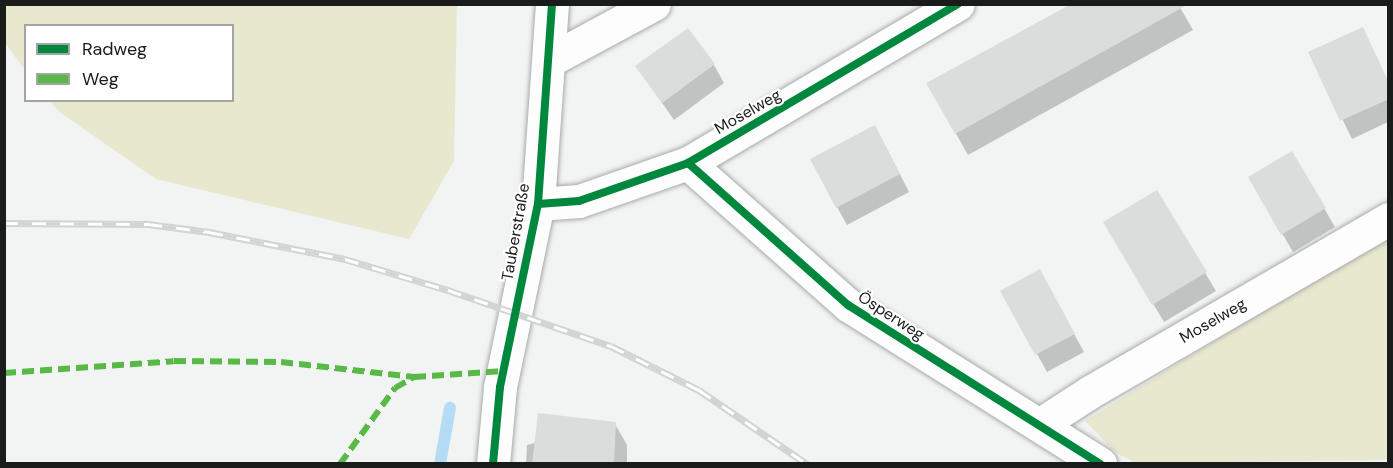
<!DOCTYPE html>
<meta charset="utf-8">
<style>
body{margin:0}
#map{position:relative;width:1393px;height:468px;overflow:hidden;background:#f1f4f3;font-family:"DM Sans",sans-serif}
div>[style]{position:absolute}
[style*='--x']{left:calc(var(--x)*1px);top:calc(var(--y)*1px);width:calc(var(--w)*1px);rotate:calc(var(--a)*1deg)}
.green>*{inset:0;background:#e8e8cf}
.shadow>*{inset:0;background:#0003}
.stream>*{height:12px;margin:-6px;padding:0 6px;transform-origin:6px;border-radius:6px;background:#b6dcf5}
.building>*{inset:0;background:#dbdddc}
.roads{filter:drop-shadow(0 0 2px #a8abaa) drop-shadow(0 0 2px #a8abaa)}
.minor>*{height:33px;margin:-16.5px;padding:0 16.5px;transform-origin:16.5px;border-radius:16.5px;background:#fdfdfd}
.rail>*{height:7px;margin-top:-3.5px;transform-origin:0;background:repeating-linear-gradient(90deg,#fff 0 14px,#d2d4d3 0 28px);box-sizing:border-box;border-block:2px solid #d2d4d3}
.quiet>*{height:6px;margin-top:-3px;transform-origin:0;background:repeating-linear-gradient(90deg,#58b947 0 12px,transparent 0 18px)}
.cycleway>*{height:8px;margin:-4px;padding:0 4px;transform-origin:4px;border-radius:4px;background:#00873e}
span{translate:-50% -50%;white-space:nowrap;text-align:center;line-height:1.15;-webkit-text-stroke:4.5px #fff;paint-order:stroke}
.street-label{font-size:16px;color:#1a1c1b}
.frame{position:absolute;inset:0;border:6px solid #1a1c1b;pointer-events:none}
.legend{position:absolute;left:24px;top:24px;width:210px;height:78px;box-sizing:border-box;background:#fff;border:2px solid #a3a4a4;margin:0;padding:8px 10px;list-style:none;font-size:18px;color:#1a1c1b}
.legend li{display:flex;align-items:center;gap:12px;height:30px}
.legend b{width:30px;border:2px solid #a3a4a4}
</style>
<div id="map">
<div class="green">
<div style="clip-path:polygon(5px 4px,457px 5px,454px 161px,409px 239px,156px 179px,58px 111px,50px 101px,232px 100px,232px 26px,26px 26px,25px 70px,5px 43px)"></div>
<div style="clip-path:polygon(1388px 235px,1388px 460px,1135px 463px,1115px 452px,1085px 421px)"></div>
</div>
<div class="shadow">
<div style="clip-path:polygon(1178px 4px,1193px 30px,968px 155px,928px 84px)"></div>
<div style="clip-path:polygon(1362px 29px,1388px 82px,1388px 122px,1352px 139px,1310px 53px)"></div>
<div style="clip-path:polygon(714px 65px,724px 83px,674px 120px,637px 67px)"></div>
<div style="clip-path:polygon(885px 145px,909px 192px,847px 225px,837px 207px)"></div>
<div style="clip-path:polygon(1292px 153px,1335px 227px,1293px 252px,1250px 178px)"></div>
<div style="clip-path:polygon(1157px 192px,1216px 291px,1164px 322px,1105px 223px)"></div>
<div style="clip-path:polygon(1049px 289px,1084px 352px,1047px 372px,1002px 291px)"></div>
<div style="clip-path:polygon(615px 424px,627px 445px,627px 464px,526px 464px,527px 445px)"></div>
</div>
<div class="stream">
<div style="--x:440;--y:464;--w:57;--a:-79.9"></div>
</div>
<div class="building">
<div style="clip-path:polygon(1071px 4px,1189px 4px,955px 134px,926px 83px)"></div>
<div style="clip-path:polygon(1363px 27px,1389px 83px,1389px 99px,1340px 121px,1308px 52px)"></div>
<div style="clip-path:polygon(688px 28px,715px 64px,662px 103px,635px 66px)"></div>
<div style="clip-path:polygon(875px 125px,900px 174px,836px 208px,810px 159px)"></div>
<div style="clip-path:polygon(1292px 151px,1326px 208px,1281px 235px,1248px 177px)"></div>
<div style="clip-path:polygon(1157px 190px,1207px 272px,1152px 305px,1103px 222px)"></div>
<div style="clip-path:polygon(1040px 269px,1075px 334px,1035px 355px,1000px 291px)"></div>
<div style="clip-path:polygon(538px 413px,616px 422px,614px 464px,532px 464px)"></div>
</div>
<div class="roads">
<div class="minor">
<div style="--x:550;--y:60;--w:118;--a:-28.3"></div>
<div style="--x:688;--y:163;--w:214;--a:41.6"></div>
<div style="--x:848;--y:305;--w:298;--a:32.2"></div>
<div style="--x:538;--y:204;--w:41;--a:-4.2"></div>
<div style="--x:579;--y:201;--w:115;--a:-19.2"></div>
<div style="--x:688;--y:163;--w:313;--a:-30.5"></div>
<div style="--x:1039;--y:425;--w:61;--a:-32.9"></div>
<div style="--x:1090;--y:392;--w:345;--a:-30.1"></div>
<div style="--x:493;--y:464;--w:77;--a:-84.8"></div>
<div style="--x:500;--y:387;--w:187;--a:-78.3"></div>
<div style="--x:538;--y:204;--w:200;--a:-86"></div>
</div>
</div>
<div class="rail">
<div style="--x:4;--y:223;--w:144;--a:0.4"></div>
<div style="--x:148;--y:224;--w:62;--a:7.5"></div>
<div style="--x:209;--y:232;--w:139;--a:11.2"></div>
<div style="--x:345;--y:259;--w:108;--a:16.8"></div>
<div style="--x:448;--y:290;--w:172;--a:19"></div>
<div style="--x:611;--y:346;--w:98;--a:26.6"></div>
<div style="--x:699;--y:390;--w:131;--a:34.4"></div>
</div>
<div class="quiet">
<div style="--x:4;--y:373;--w:170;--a:-4"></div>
<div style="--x:174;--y:361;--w:107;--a:0.5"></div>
<div style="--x:281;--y:362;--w:134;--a:6.4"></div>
<div style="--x:340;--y:464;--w:94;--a:-54.1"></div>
<div style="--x:395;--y:388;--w:22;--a:-30"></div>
<div style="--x:414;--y:377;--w:90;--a:-3.8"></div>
</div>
<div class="cycleway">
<div style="--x:688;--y:163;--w:214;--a:41.6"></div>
<div style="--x:848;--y:305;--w:298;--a:32.2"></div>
<div style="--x:538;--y:204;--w:41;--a:-4.2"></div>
<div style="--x:579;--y:201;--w:115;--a:-19.2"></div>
<div style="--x:688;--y:163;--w:313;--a:-30.5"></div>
<div style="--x:493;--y:464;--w:77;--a:-84.8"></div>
<div style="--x:500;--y:387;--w:187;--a:-78.3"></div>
<div style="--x:538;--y:204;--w:200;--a:-86"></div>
</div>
<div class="street-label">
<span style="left:748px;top:112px;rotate:-30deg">Moselweg</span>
<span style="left:516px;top:232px;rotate:-80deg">Tauberstraße</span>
<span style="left:891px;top:316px;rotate:33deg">Ösperweg</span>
<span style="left:1213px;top:321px;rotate:-30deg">Moselweg</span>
</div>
<div class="frame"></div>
<ul class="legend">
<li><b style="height:8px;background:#00873e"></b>Radweg</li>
<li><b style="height:8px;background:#58b947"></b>Weg</li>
</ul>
</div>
